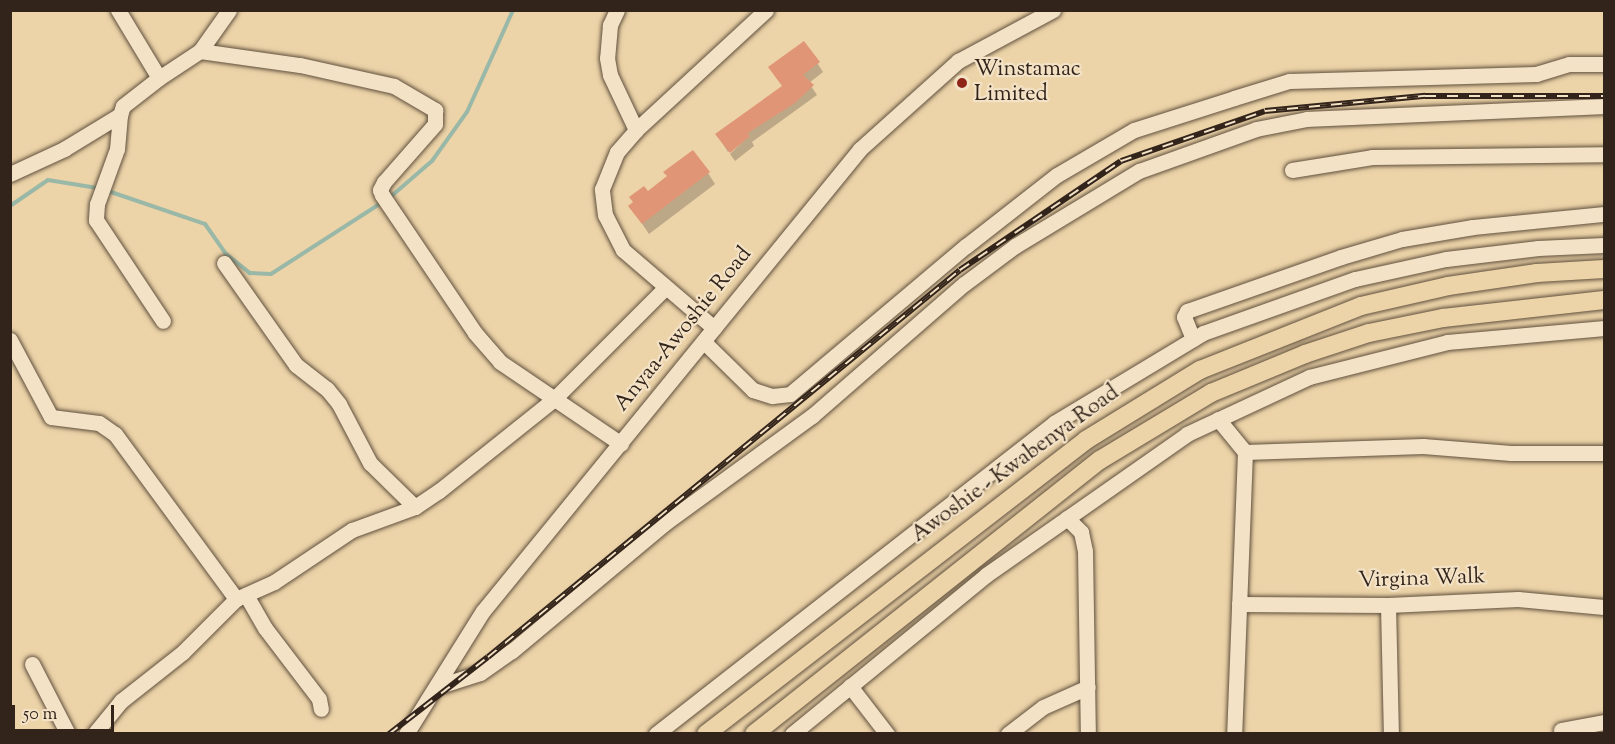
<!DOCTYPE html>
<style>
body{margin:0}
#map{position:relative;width:1615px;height:744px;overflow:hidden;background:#ecd3a8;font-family:"Sorts Mill Goudy",serif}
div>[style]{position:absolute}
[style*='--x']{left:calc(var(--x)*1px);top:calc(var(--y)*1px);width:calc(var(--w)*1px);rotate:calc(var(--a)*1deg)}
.shadow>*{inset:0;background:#0003}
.stream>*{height:4px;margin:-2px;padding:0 2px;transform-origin:2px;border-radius:2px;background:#99b8a7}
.building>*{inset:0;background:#e09676}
.roads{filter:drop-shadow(0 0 2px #60503e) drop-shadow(0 0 2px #60503e)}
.minor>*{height:15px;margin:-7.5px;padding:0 7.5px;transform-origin:7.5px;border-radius:7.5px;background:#f3e2c6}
.major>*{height:18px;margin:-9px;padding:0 9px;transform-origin:9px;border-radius:9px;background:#ecd3a8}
.rail>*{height:6px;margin-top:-3px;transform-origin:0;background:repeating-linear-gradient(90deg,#f3e2c6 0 11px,#32241a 0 22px);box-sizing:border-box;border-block:2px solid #32241a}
.dots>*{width:16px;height:16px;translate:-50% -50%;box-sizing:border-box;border:3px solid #f3e2c6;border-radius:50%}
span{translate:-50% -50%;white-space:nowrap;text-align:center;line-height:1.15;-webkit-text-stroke:4.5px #f3e2c6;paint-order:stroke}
.poi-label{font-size:22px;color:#32241a}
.left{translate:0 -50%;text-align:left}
.street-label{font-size:22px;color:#32241a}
.frame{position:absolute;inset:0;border:12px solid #32241a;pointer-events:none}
.scale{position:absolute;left:12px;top:705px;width:102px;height:27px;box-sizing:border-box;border:3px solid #32241a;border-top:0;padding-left:8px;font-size:18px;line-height:21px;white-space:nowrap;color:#32241a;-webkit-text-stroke:4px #f3e2c6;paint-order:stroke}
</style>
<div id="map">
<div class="shadow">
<div style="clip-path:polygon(804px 43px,823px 72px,809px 83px,817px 95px,752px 142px,754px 146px,735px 161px,730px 154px,751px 134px,728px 152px,717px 135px,783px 87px)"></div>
<div style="clip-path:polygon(708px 173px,715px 184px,649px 234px,630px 206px,648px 193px)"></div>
</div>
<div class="stream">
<div style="--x:105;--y:190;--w:106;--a:18.8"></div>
<div style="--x:205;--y:224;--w:35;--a:55"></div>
<div style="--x:225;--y:253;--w:32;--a:39"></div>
<div style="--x:250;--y:273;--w:21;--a:3"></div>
<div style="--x:271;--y:274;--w:131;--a:-32.8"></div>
<div style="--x:388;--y:199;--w:58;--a:-40.8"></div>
<div style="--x:432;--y:161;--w:60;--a:-54.5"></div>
<div style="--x:467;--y:112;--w:112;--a:-65.7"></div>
<div style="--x:10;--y:206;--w:46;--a:-34.4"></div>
<div style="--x:48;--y:180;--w:50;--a:9.3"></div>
</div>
<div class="building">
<div style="clip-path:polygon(804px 41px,820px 62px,803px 75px,814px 85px,795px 103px,748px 133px,750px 136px,730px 153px,715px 134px,782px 86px,768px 67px)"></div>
<div style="clip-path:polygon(693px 150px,710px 172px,642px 224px,628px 206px,633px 202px,629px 197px,644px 186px,648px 191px,667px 176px,663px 172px)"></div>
</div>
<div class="roads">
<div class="minor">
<div style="--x:118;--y:10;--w:79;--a:58.9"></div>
<div style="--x:617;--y:10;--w:17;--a:115"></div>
<div style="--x:610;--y:25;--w:33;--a:95"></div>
<div style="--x:607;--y:58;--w:17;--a:80"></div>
<div style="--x:610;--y:75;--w:61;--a:64.7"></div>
<div style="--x:200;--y:51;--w:101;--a:8"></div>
<div style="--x:300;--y:65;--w:96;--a:12.6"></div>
<div style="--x:394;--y:86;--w:48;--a:30.3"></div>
<div style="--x:435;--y:110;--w:14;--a:90"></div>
<div style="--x:435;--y:124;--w:77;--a:131.3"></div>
<div style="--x:384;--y:182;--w:9;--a:117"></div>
<div style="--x:380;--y:190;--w:5;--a:68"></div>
<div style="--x:382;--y:195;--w:166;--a:56"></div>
<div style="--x:475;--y:333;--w:38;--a:49"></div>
<div style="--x:500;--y:362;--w:146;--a:34.1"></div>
<div style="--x:120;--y:115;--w:34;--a:95"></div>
<div style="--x:117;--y:149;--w:59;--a:110"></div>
<div style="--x:97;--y:204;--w:16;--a:94"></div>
<div style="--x:96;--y:220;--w:121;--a:56.4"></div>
<div style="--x:1292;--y:170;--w:81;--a:-9.2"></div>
<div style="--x:1372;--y:157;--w:232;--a:-0.7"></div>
<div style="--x:10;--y:174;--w:60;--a:-24.8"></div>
<div style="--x:64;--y:149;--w:66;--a:-31.3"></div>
<div style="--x:120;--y:115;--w:9;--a:-72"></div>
<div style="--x:123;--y:106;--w:46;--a:-37.9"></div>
<div style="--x:159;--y:78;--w:49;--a:-33.4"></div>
<div style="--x:200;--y:51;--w:50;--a:-54.7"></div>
<div style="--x:224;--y:263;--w:125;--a:54.8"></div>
<div style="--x:296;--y:365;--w:39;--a:38"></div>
<div style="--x:327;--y:389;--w:19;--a:51"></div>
<div style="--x:339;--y:404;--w:67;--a:62.3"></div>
<div style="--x:370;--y:463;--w:63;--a:44.4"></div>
<div style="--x:714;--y:328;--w:120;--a:-139.4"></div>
<div style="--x:623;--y:250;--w:39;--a:-117"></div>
<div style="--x:605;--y:215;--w:26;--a:-97"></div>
<div style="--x:602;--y:189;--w:40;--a:-68"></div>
<div style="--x:617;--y:152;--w:29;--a:-49"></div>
<div style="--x:636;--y:130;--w:177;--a:-42.7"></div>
<div style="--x:1193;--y:339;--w:24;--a:-112"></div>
<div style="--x:1184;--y:317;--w:7;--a:-63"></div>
<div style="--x:1187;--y:311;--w:163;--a:-19.3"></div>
<div style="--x:1341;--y:257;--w:64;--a:-16.4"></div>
<div style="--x:1402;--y:239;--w:72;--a:-9.6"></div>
<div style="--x:1473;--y:227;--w:132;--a:-5.7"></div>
<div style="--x:10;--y:340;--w:87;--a:62"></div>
<div style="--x:51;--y:417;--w:48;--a:7.1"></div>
<div style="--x:99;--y:423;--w:19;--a:35"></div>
<div style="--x:115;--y:434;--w:205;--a:53.7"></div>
<div style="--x:704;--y:342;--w:69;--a:44.4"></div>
<div style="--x:753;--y:390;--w:20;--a:18"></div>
<div style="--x:772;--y:396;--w:18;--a:-6"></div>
<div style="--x:790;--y:394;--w:230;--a:-40.1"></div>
<div style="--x:966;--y:246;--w:115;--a:-38"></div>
<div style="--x:1057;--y:175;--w:89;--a:-30.3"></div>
<div style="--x:1134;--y:130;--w:105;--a:-17.7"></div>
<div style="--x:1234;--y:98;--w:58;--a:-17.2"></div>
<div style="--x:1289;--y:81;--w:247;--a:-1.6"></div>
<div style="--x:1536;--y:74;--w:34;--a:-17"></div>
<div style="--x:1569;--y:64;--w:35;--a:0"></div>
<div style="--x:1218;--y:419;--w:43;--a:50.7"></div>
<div style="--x:1245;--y:452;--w:282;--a:92.2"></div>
<div style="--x:1245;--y:452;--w:178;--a:-1.9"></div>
<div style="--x:1423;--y:446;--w:88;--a:4.5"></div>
<div style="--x:1511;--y:453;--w:93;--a:0"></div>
<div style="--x:1067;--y:518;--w:20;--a:45"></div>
<div style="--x:1081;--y:532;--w:19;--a:78"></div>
<div style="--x:1085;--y:551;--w:183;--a:89.1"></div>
<div style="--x:246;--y:595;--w:38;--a:60"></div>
<div style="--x:265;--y:628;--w:89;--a:52.7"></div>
<div style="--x:319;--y:699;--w:10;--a:79"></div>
<div style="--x:1239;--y:604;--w:149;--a:0.4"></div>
<div style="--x:1388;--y:605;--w:130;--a:-2.6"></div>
<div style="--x:1518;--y:599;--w:86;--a:5.3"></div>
<div style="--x:1388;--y:605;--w:129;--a:88.7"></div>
<div style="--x:32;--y:664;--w:79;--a:62.8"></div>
<div style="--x:850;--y:686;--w:61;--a:52.4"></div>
<div style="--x:436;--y:687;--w:46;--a:-17.7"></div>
<div style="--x:480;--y:673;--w:39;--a:-35"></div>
<div style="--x:512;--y:651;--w:199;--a:-39.9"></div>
<div style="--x:665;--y:523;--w:182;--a:-36.1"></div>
<div style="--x:812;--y:416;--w:201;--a:-41"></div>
<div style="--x:964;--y:284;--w:64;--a:-36.7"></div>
<div style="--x:1015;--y:246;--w:145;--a:-31.2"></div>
<div style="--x:1139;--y:171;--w:124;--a:-19.7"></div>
<div style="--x:1256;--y:129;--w:52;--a:-11.1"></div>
<div style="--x:1307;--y:119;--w:297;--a:-2.5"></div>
<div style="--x:1561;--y:730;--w:44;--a:-10.5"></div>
<div style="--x:94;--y:734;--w:43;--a:-50.7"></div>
<div style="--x:121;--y:701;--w:79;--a:-38.3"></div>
<div style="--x:183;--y:652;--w:75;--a:-45"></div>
<div style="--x:236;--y:599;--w:42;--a:-24.1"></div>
<div style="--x:274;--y:582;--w:94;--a:-33.7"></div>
<div style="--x:352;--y:530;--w:67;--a:-20.1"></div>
<div style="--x:415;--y:507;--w:29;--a:-34"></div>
<div style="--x:439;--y:491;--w:146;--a:-38.6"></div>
<div style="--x:553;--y:400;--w:158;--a:-45"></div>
<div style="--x:406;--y:734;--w:145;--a:-58"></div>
<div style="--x:483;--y:611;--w:596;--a:-50.78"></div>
<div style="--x:860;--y:149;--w:132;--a:-41.9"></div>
<div style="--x:958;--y:61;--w:108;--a:-28.2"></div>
<div style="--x:656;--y:734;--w:505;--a:-38"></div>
<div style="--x:1054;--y:423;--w:174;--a:-31.1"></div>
<div style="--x:1203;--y:333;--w:161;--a:-19.6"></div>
<div style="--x:1355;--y:279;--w:93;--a:-12.4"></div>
<div style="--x:1446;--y:259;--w:93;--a:-6.8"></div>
<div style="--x:1538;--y:248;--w:66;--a:-2.6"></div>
<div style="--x:792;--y:734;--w:251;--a:-39.3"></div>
<div style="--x:986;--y:575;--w:246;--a:-35"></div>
<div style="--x:1187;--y:434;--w:135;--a:-25"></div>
<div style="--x:1309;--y:377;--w:142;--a:-14.2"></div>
<div style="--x:1447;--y:342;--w:158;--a:-5.1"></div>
<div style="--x:1008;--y:734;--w:44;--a:-37.6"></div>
<div style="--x:1043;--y:707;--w:49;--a:-24"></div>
</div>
<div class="major">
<div style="--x:706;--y:734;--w:480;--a:-37.7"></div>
<div style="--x:1086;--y:440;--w:134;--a:-31.6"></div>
<div style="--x:1200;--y:370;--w:173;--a:-21.7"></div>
<div style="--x:1361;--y:306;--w:89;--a:-12.9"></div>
<div style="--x:1448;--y:286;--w:90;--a:-8.3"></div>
<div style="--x:1537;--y:273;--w:67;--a:-3.4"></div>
<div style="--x:754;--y:734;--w:441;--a:-38.4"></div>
<div style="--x:1100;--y:460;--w:130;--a:-31.1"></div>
<div style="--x:1211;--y:393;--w:102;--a:-22.5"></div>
<div style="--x:1305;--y:354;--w:67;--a:-18.2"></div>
<div style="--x:1369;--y:333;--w:76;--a:-11.5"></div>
<div style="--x:1443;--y:318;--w:162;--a:-6.4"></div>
</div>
</div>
<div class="rail">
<div style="--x:389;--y:734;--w:125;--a:-37.9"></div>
<div style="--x:488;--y:657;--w:610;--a:-39.35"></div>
<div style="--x:960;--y:270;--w:194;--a:-34.1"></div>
<div style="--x:1121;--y:161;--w:152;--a:-19.1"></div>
<div style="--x:1265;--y:111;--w:161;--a:-5.4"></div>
<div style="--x:1425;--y:96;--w:179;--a:0"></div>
</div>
<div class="dots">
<div style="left:962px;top:83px;background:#8f2418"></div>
</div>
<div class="poi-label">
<span class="left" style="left:974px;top:83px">Winstamac<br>Limited</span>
</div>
<div class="street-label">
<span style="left:684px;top:330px;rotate:-51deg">Anyaa-Awoshie Road</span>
<span style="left:1016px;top:465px;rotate:-36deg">Awoshie - Kwabenya Road</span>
<span style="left:1422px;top:580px;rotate:-2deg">Virgina Walk</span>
</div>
<div class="frame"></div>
<div class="scale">50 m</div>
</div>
